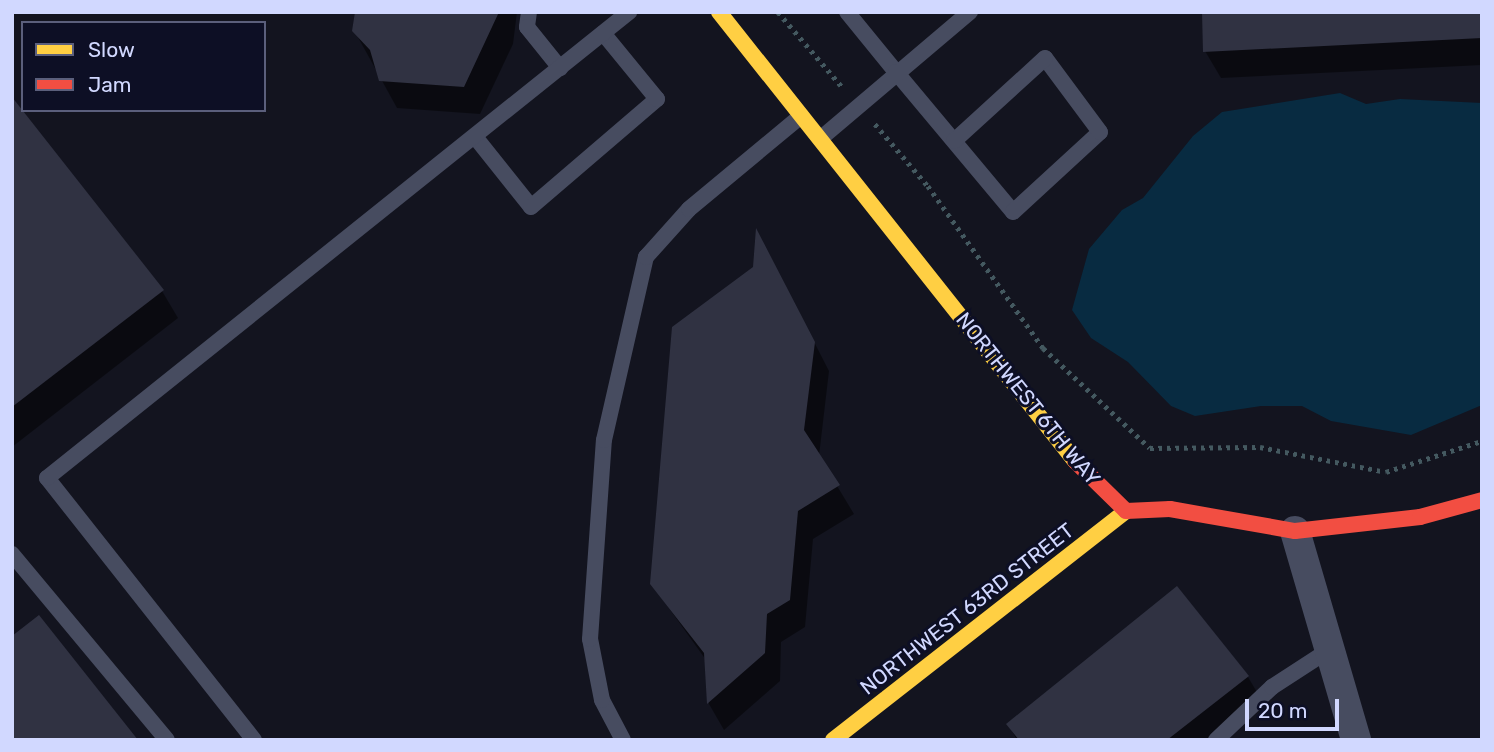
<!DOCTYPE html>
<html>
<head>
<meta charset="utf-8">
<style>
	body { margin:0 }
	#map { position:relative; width:1494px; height:752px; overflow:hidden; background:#13141f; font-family:Rubik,sans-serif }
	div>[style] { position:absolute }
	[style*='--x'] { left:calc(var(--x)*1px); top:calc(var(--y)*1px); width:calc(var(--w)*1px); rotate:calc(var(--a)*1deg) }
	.water>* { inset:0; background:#082b41 }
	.shadow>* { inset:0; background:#0007 }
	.building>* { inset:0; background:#303242 }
	.path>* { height:4.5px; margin-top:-2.25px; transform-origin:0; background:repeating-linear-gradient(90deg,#445960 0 3.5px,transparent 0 8.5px) }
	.lane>* { height:16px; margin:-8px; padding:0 8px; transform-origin:8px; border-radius:8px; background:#474c60 }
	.street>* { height:30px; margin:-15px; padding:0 15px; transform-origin:15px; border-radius:15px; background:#474c60 }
	.slow>* { height:16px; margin:-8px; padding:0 8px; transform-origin:8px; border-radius:8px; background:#ffcf43 }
	.jam>* { height:16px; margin:-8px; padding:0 8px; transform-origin:8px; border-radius:8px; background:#f24e42 }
	span { translate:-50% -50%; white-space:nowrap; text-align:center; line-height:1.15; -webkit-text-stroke:6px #0d0f25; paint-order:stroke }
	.street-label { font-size:21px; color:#d1d8ff }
	.frame { position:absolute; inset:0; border:14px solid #d1d8ff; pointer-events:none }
	.legend { position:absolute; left:21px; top:21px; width:245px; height:91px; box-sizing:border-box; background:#0d0f25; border:2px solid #5b5f7c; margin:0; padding:9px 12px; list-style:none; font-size:21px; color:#d1d8ff }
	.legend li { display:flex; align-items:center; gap:14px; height:35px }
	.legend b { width:35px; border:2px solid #5b5f7c }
	.scale { position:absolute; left:1245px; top:699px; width:94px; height:32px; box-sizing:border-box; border:4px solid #d1d8ff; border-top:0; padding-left:9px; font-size:21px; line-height:24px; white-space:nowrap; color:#d1d8ff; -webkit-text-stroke:5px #0d0f25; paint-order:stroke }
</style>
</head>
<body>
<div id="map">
	<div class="water">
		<div style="clip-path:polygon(1340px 93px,1366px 104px,1400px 99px,1482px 103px,1482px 405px,1411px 435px,1331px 421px,1302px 406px,1261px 406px,1195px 416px,1171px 406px,1128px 362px,1091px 338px,1072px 310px,1089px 249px,1122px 210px,1143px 198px,1193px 136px,1222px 112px)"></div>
	</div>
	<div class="shadow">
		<div style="clip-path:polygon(357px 12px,517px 12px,513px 44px,480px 114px,397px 108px,354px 30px)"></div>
		<div style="clip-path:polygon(1482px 12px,1482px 65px,1221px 78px,1205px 51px)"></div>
		<div style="clip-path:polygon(12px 100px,162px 291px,178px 318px,12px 447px)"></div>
		<div style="clip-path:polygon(771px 258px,829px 371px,819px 456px,854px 514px,813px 539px,805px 627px,781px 642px,780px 681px,724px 730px,709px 704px,706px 660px,651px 583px)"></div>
		<div style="clip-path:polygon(1248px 677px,1264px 704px,1218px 740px,1017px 740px,1008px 724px)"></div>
	</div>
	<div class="building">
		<div style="clip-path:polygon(355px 12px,499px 12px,464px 87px,379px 81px,370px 50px,352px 31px)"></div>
		<div style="clip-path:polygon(1202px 12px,1482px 12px,1482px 38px,1203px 52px)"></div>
		<div style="clip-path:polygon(12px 97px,164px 290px,12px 407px)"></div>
		<div style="clip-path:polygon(756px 228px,815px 342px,804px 430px,840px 485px,798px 511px,790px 600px,767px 614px,765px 653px,707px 704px,704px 653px,650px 584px,672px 327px,753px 267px)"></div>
		<div style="clip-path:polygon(1177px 586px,1249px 676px,1167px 740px,1019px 740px,1006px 724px)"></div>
		<div style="clip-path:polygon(39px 615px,138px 740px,12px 740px,12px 636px)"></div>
	</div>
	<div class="path">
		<div style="--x:778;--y:12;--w:101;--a:49.4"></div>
		<div style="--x:875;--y:124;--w:82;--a:49.5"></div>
		<div style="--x:928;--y:186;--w:199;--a:54.6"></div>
		<div style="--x:1043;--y:348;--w:146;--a:43.1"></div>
		<div style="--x:1150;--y:448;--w:110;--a:-0.5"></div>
		<div style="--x:1260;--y:447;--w:128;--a:11.2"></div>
		<div style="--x:1386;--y:472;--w:101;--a:-17.9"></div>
	</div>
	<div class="lane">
		<div style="--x:529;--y:12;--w:15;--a:98"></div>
		<div style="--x:527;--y:27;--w:53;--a:51.2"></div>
		<div style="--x:847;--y:12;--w:77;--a:50.8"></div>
		<div style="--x:896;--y:72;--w:182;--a:50.1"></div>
		<div style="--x:1013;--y:212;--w:118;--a:-42.6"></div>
		<div style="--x:1100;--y:132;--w:92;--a:-126.6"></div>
		<div style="--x:1045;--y:58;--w:123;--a:137.6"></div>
		<div style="--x:476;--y:138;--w:88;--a:51.4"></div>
		<div style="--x:531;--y:207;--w:166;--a:-40.6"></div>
		<div style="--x:657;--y:99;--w:85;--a:-129.3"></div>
		<div style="--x:820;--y:139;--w:197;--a:-40.3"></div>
		<div style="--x:12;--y:554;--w:242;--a:50.2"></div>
		<div style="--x:254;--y:740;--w:334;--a:-128.3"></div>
		<div style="--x:47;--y:478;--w:746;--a:-38.68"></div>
		<div style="--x:623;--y:740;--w:45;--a:-117.7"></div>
		<div style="--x:602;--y:700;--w:62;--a:-101.1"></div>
		<div style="--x:590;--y:639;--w:199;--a:-86"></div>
		<div style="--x:604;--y:440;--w:188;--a:-77.1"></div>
		<div style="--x:646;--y:257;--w:64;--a:-48.1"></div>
		<div style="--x:689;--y:209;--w:146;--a:-39.7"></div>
		<div style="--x:1216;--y:740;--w:77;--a:-43.4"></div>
		<div style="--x:1272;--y:687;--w:68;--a:-33"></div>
	</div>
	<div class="street">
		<div style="--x:1295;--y:531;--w:218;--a:73.7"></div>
	</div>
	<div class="slow">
		<div style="--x:719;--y:12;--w:573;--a:51.59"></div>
		<div style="--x:833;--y:740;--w:372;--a:-38"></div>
	</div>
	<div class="jam">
		<div style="--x:1075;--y:461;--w:71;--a:44.4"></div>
		<div style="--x:1126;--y:511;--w:44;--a:-2.6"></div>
		<div style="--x:1170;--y:509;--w:127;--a:10"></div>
		<div style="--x:1295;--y:531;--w:126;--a:-6.4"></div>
		<div style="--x:1420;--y:517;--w:64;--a:-15.3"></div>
	</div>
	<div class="street-label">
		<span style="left:1028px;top:399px;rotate:51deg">NORTHWEST 6TH WAY</span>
		<span style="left:967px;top:609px;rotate:-38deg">NORTHWEST 63RD STREET</span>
	</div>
	<div class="frame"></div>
	<ul class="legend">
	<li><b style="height:9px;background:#ffcf43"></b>Slow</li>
	<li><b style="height:9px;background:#f24e42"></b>Jam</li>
	</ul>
	<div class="scale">20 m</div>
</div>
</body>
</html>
